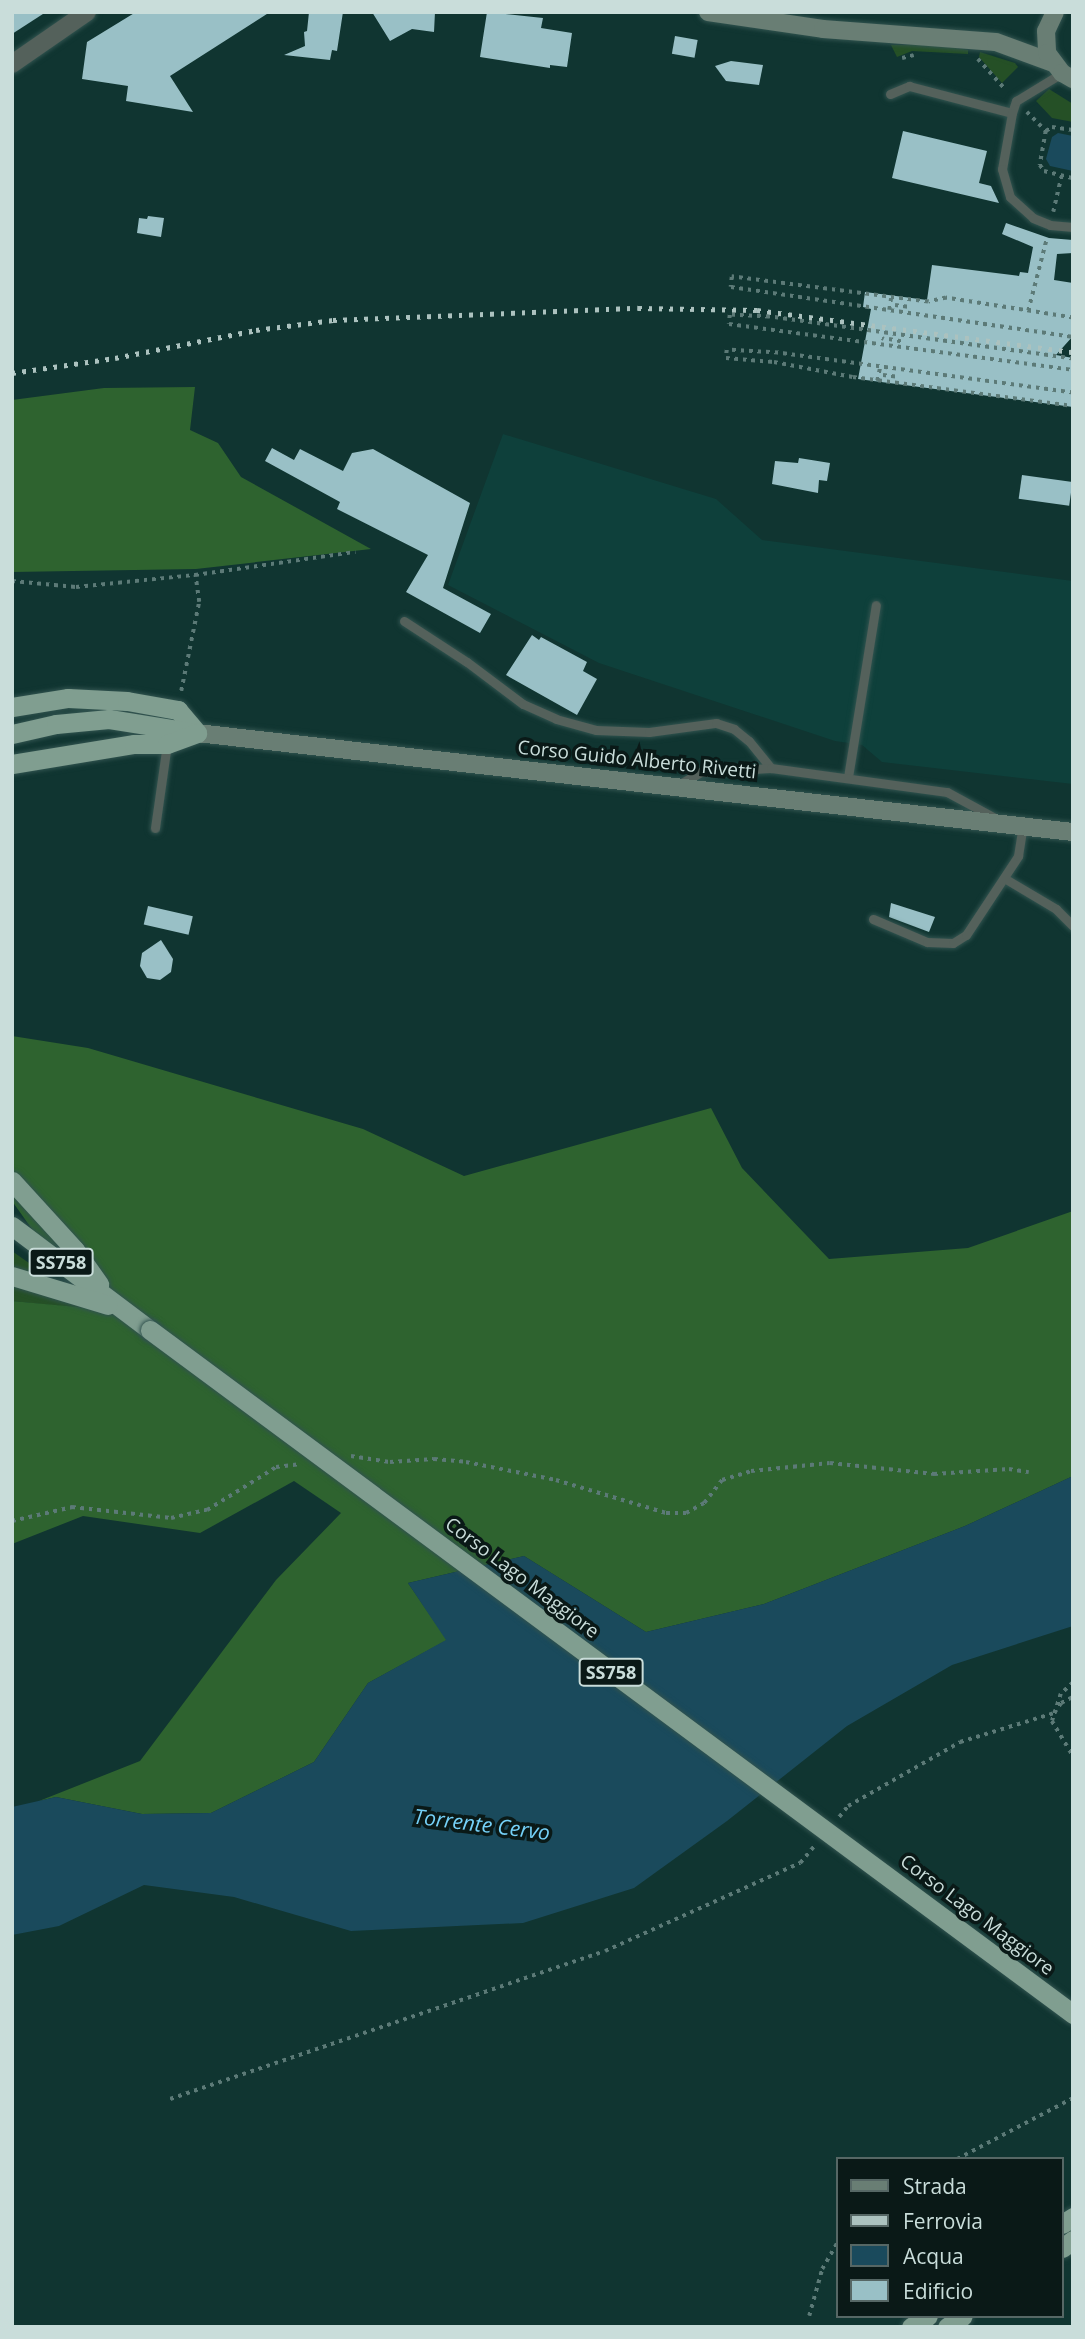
<!DOCTYPE html>
<html>
<head>
<meta charset="utf-8">
<style>
	body { margin:0 }
	#map { position:relative; width:1085px; height:2339px; overflow:hidden; background:#103531; font-family:"Open Sans",sans-serif }
	div>[style] { position:absolute }
	[style*='--x'] { left:calc(var(--x)*1px); top:calc(var(--y)*1px); width:calc(var(--w)*1px); rotate:calc(var(--a)*1deg) }
	.built>* { inset:0; background:#0e403b }
	.green>* { inset:0; background:#255026 }
	.forest>* { inset:0; background:#2e632f }
	.water>* { inset:0; background:#1a4a5c }
	.building>* { inset:0; background:#99c0c6; transform-origin:0 0 }
	.path>* { height:3.5px; margin-top:-1.75px; transform-origin:0; background:repeating-linear-gradient(90deg,#5c7a77 0 3.5px,transparent 0 8.5px) }
	.roads { filter:drop-shadow(0 0 2px #31534f) drop-shadow(0 0 2px #31534f) }
	.service>* { height:9px; margin:-4.5px; padding:0 4.5px; transform-origin:4.5px; border-radius:4.5px; background:#54615b }
	.tertiary>* { height:18px; margin:-9px; padding:0 9px; transform-origin:9px; border-radius:9px; background:#54615b }
	.secondary>* { height:18px; margin:-9px; padding:0 9px; transform-origin:9px; border-radius:9px; background:#697e74 }
	.trunk>* { height:19px; margin:-9.5px; padding:0 9.5px; transform-origin:9.5px; border-radius:9.5px; background:#809e90 }
	.rail>* { height:5px; margin-top:-2.5px; transform-origin:0; background:repeating-linear-gradient(90deg,#acc2bf 0 3.5px,transparent 0 10.5px) }
	.bridges { filter:drop-shadow(0 0 2px #31534f) drop-shadow(0 0 2px #31534f) }
	.trunk-bridge>* { height:19px; margin:-9.5px; padding:0 9.5px; transform-origin:9.5px; border-radius:9.5px; background:#809e90 }
	span { translate:-50% -50%; white-space:nowrap; text-align:center; line-height:1.15; -webkit-text-stroke:7px #0a1917; paint-order:stroke }
	.shield-label span { padding:2px 5px; background:#0a1917; border:2px solid; border-radius:5px; -webkit-text-stroke-width:0 }
	.shield-label { font-size:18px; color:#c9ddda; font-weight:700 }
	.street-label { font-size:19px; color:#c9ddda }
	.water-label { font-size:21px; color:#75d1f8; font-style:italic }
	.frame { position:absolute; inset:0; border:14px solid #c9ddda; pointer-events:none }
	.legend { position:absolute; left:836px; top:2157px; width:228px; height:161px; box-sizing:border-box; background:#0a1917; border:2px solid #566765; margin:0; padding:9px 12px; list-style:none; font-size:21px; color:#c9ddda }
	.legend li { display:flex; align-items:center; gap:14px; height:35px }
	.legend b { width:35px; border:2px solid #566765 }
</style>
</head>
<body>
<div id="map">
	<div class="built">
		<div style="clip-path:polygon(503px 434px,716px 499px,762px 540px,1073px 581px,1073px 784px,882px 762px,862px 745px,835px 741px,599px 663px,448px 585px)"></div>
	</div>
	<div class="green">
		<div style="clip-path:polygon(891px 45px,938px 45px,968px 50px,968px 54px,912px 51px,897px 57px)"></div>
		<div style="clip-path:polygon(980px 52px,1015px 63px,1018px 67px,1002px 83px,979px 57px)"></div>
		<div style="clip-path:polygon(1049px 89px,1073px 104px,1073px 122px,1052px 118px,1036px 101px)"></div>
		<div style="clip-path:polygon(12px 1251px,36px 1268px,89px 1309px,12px 1301px)"></div>
	</div>
	<div class="forest">
		<div style="clip-path:polygon(195px 387px,190px 430px,218px 443px,241px 477px,371px 549px,196px 569px,12px 572px,12px 400px,104px 388px)"></div>
		<div style="clip-path:polygon(12px 1036px,88px 1048px,363px 1129px,464px 1176px,711px 1108px,742px 1168px,829px 1259px,968px 1248px,1073px 1211px,1073px 1476px,965px 1526px,764px 1604px,646px 1632px,524px 1556px,408px 1583px,447px 1640px,368px 1683px,314px 1762px,211px 1813px,142px 1814px,56px 1797px,39px 1801px,140px 1761px,276px 1580px,341px 1513px,294px 1481px,200px 1533px,83px 1516px,12px 1544px,12px 1301px,88px 1308px,12px 1201px)"></div>
	</div>
	<div class="water">
		<div style="clip-path:polygon(1058px 133px,1073px 136px,1073px 171px,1050px 166px,1046px 159px,1052px 137px)"></div>
		<div style="clip-path:polygon(1073px 1476px,1073px 1626px,952px 1665px,847px 1726px,727px 1821px,634px 1888px,523px 1923px,351px 1931px,234px 1897px,144px 1885px,59px 1926px,12px 1935px,12px 1807px,56px 1797px,142px 1814px,211px 1813px,314px 1762px,368px 1683px,446px 1640px,408px 1583px,524px 1556px,646px 1632px,764px 1604px,965px 1526px)"></div>
	</div>
	<div class="building">
		<div style="clip-path:polygon(12px 12px,46px 12px,12px 34px)"></div>
		<div style="clip-path:polygon(136px 12px,270px 12px,170px 76px,193px 112px,126px 101px,128px 86px,82px 79px,87px 42px)"></div>
		<div style="clip-path:polygon(309px 12px,343px 12px,337px 51px,332px 50px,330px 60px,284px 55px,305px 46px,304px 32px,307px 31px)"></div>
		<div style="clip-path:polygon(372px 12px,435px 12px,434px 32px,412px 29px,390px 41px)"></div>
		<div style="clip-path:polygon(487px 12px,543px 18px,541px 28px,572px 33px,567px 67px,550px 65px,550px 68px,480px 57px)"></div>
		<div style="left:675px;top:36px;width:23px;height:18px;rotate:10deg"></div>
		<div style="clip-path:polygon(731px 61px,763px 65px,759px 85px,726px 81px,715px 66px)"></div>
		<div style="clip-path:polygon(903px 131px,987px 151px,979px 183px,991px 186px,999px 203px,892px 178px)"></div>
		<div style="clip-path:polygon(148px 216px,164px 218px,161px 237px,137px 233px,139px 218px,147px 219px)"></div>
		<div style="clip-path:polygon(1006px 223px,1049px 238px,1073px 240px,1073px 253px,1057px 254px,1054px 280px,1073px 283px,1073px 336px,1056px 355px,1073px 358px,1073px 407px,858px 379px,871px 309px,863px 307px,865px 292px,927px 300px,932px 265px,1019px 276px,1020px 272px,1028px 273px,1033px 247px,1002px 234px)"></div>
		<div style="clip-path:polygon(272px 448px,294px 460px,300px 449px,343px 471px,352px 453px,373px 449px,470px 503px,443px 588px,491px 614px,480px 633px,406px 592px,428px 555px,337px 509px,340px 502px,265px 461px)"></div>
		<div style="clip-path:polygon(799px 458px,830px 463px,827px 481px,819px 480px,818px 493px,772px 484px,775px 461px,798px 463px)"></div>
		<div style="left:1022px;top:475px;width:51px;height:24px;rotate:8deg"></div>
		<div style="clip-path:polygon(532px 635px,539px 640px,541px 637px,587px 662px,583px 671px,597px 679px,577px 715px,506px 675px)"></div>
		<div style="clip-path:polygon(891px 903px,935px 917px,929px 932px,889px 917px)"></div>
		<div style="left:148px;top:906px;width:46px;height:19px;rotate:13deg"></div>
		<div style="clip-path:polygon(161px 940px,173px 959px,171px 972px,160px 980px,147px 978px,140px 966px,142px 953px)"></div>
	</div>
	<div class="path">
		<div style="--x:902;--y:58;--w:12;--a:-14"></div>
		<div style="--x:978;--y:59;--w:40;--a:48"></div>
		<div style="--x:1027;--y:112;--w:27;--a:45"></div>
		<div style="--x:1046;--y:131;--w:35;--a:100"></div>
		<div style="--x:1040;--y:165;--w:7;--a:56"></div>
		<div style="--x:1044;--y:171;--w:30;--a:14"></div>
		<div style="--x:1046;--y:131;--w:7;--a:-34"></div>
		<div style="--x:1052;--y:127;--w:21;--a:8"></div>
		<div style="--x:1053;--y:212;--w:36;--a:-77"></div>
		<div style="--x:895;--y:305;--w:15;--a:8"></div>
		<div style="--x:889;--y:310;--w:13;--a:-81"></div>
		<div style="--x:1028;--y:311;--w:76;--a:-75.6"></div>
		<div style="--x:1073;--y:318;--w:129;--a:-171.1"></div>
		<div style="--x:946;--y:298;--w:18;--a:167"></div>
		<div style="--x:928;--y:302;--w:198;--a:-172.7"></div>
		<div style="--x:732;--y:277;--w:10;--a:96"></div>
		<div style="--x:731;--y:287;--w:346;--a:8.3"></div>
		<div style="--x:882;--y:338;--w:2;--a:27"></div>
		<div style="--x:889;--y:339;--w:16;--a:11"></div>
		<div style="--x:1073;--y:359;--w:307;--a:-172.1"></div>
		<div style="--x:769;--y:317;--w:39;--a:-177"></div>
		<div style="--x:730;--y:315;--w:9;--a:96"></div>
		<div style="--x:729;--y:324;--w:347;--a:7.6"></div>
		<div style="--x:883;--y:375;--w:17;--a:7"></div>
		<div style="--x:877;--y:381;--w:14;--a:-78"></div>
		<div style="--x:1073;--y:393;--w:298;--a:-172.3"></div>
		<div style="--x:778;--y:353;--w:51;--a:-176.6"></div>
		<div style="--x:727;--y:350;--w:8;--a:97"></div>
		<div style="--x:726;--y:358;--w:48;--a:4.8"></div>
		<div style="--x:774;--y:362;--w:80;--a:10.8"></div>
		<div style="--x:853;--y:377;--w:222;--a:7.5"></div>
		<div style="--x:12;--y:581;--w:64;--a:5.4"></div>
		<div style="--x:76;--y:587;--w:120;--a:-5.8"></div>
		<div style="--x:195;--y:575;--w:162;--a:-8.2"></div>
		<div style="--x:181;--y:691;--w:91;--a:-78.6"></div>
		<div style="--x:199;--y:602;--w:27;--a:-98"></div>
		<div style="--x:351;--y:1456;--w:39;--a:9"></div>
		<div style="--x:390;--y:1462;--w:44;--a:-3.9"></div>
		<div style="--x:434;--y:1459;--w:32;--a:5"></div>
		<div style="--x:466;--y:1462;--w:92;--a:11.3"></div>
		<div style="--x:556;--y:1480;--w:115;--a:16.7"></div>
		<div style="--x:666;--y:1513;--w:20;--a:0"></div>
		<div style="--x:686;--y:1513;--w:21;--a:-29"></div>
		<div style="--x:704;--y:1503;--w:29;--a:-52"></div>
		<div style="--x:722;--y:1480;--w:30;--a:-17"></div>
		<div style="--x:751;--y:1471;--w:79;--a:-5.8"></div>
		<div style="--x:830;--y:1463;--w:105;--a:6"></div>
		<div style="--x:934;--y:1474;--w:75;--a:-3.8"></div>
		<div style="--x:1009;--y:1469;--w:20;--a:9"></div>
		<div style="--x:12;--y:1521;--w:62;--a:-13.1"></div>
		<div style="--x:72;--y:1507;--w:100;--a:6.3"></div>
		<div style="--x:171;--y:1518;--w:37;--a:-13"></div>
		<div style="--x:207;--y:1510;--w:81;--a:-31.9"></div>
		<div style="--x:276;--y:1467;--w:23;--a:-7"></div>
		<div style="--x:1073;--y:1683;--w:16;--a:137"></div>
		<div style="--x:1061;--y:1694;--w:28;--a:108"></div>
		<div style="--x:1052;--y:1721;--w:41;--a:59"></div>
		<div style="--x:839;--y:1817;--w:14;--a:-51"></div>
		<div style="--x:848;--y:1806;--w:129;--a:-29.7"></div>
		<div style="--x:960;--y:1742;--w:98;--a:-17.1"></div>
		<div style="--x:1054;--y:1713;--w:12;--a:-55"></div>
		<div style="--x:1061;--y:1703;--w:13;--a:-27"></div>
		<div style="--x:170;--y:2099;--w:459;--a:-18.8"></div>
		<div style="--x:605;--y:1951;--w:214;--a:-24.3"></div>
		<div style="--x:800;--y:1863;--w:25;--a:-50"></div>
		<div style="--x:957;--y:2159;--w:131;--a:-27.7"></div>
		<div style="--x:809;--y:2316;--w:49;--a:-74.5"></div>
		<div style="--x:822;--y:2269;--w:32;--a:-60"></div>
	</div>
	<div class="roads">
		<div class="service">
			<div style="--x:890;--y:94;--w:21;--a:-23"></div>
			<div style="--x:909;--y:86;--w:106;--a:14.7"></div>
			<div style="--x:1012;--y:113;--w:13;--a:-72"></div>
			<div style="--x:1016;--y:101;--w:54;--a:-31.3"></div>
			<div style="--x:1012;--y:113;--w:57;--a:100.1"></div>
			<div style="--x:1002;--y:169;--w:29;--a:74"></div>
			<div style="--x:1010;--y:197;--w:31;--a:42"></div>
			<div style="--x:1033;--y:218;--w:18;--a:22"></div>
			<div style="--x:1050;--y:225;--w:23;--a:5"></div>
			<div style="--x:404;--y:621;--w:75;--a:33.1"></div>
			<div style="--x:467;--y:662;--w:70;--a:36.9"></div>
			<div style="--x:523;--y:704;--w:36;--a:24"></div>
			<div style="--x:556;--y:719;--w:41;--a:15.4"></div>
			<div style="--x:596;--y:730;--w:53;--a:2.2"></div>
			<div style="--x:649;--y:732;--w:68;--a:-7.7"></div>
			<div style="--x:716;--y:723;--w:19;--a:18"></div>
			<div style="--x:734;--y:729;--w:19;--a:39"></div>
			<div style="--x:749;--y:741;--w:35;--a:51"></div>
			<div style="--x:848;--y:777;--w:174;--a:-80.8"></div>
			<div style="--x:680;--y:784;--w:24;--a:-30"></div>
			<div style="--x:701;--y:772;--w:70;--a:-3.3"></div>
			<div style="--x:771;--y:768;--w:178;--a:7.8"></div>
			<div style="--x:947;--y:792;--w:57;--a:28.4"></div>
			<div style="--x:155;--y:828;--w:85;--a:-81.9"></div>
			<div style="--x:1004;--y:878;--w:61;--a:30.8"></div>
			<div style="--x:1056;--y:909;--w:24;--a:45"></div>
			<div style="--x:873;--y:919;--w:59;--a:23.1"></div>
			<div style="--x:927;--y:942;--w:26;--a:2"></div>
			<div style="--x:953;--y:943;--w:15;--a:-32"></div>
			<div style="--x:966;--y:935;--w:95;--a:-56.6"></div>
			<div style="--x:1018;--y:856;--w:30;--a:-81"></div>
		</div>
		<div class="tertiary">
			<div style="--x:12;--y:64;--w:91;--a:-34.7"></div>
		</div>
		<div class="secondary">
			<div style="--x:708;--y:12;--w:116;--a:8.4"></div>
			<div style="--x:823;--y:29;--w:173;--a:4.3"></div>
			<div style="--x:996;--y:42;--w:61;--a:20.2"></div>
			<div style="--x:1055;--y:12;--w:21;--a:115"></div>
			<div style="--x:1046;--y:31;--w:22;--a:87"></div>
			<div style="--x:1047;--y:53;--w:25;--a:53"></div>
			<div style="--x:1062;--y:73;--w:13;--a:29"></div>
			<div style="--x:197;--y:733;--w:882;--a:6.45"></div>
		</div>
		<div class="trunk">
			<div style="--x:12;--y:707;--w:57;--a:-9.1"></div>
			<div style="--x:68;--y:698;--w:59;--a:2.9"></div>
			<div style="--x:127;--y:701;--w:52;--a:10"></div>
			<div style="--x:178;--y:710;--w:30;--a:50"></div>
			<div style="--x:12;--y:734;--w:45;--a:-12.8"></div>
			<div style="--x:56;--y:724;--w:53;--a:-5.4"></div>
			<div style="--x:109;--y:719;--w:88;--a:9.1"></div>
			<div style="--x:12;--y:764;--w:124;--a:-9.3"></div>
			<div style="--x:134;--y:744;--w:33;--a:0"></div>
			<div style="--x:167;--y:744;--w:32;--a:-20"></div>
			<div style="--x:12;--y:1181;--w:93;--a:47.6"></div>
			<div style="--x:75;--y:1250;--w:42;--a:54.8"></div>
			<div style="--x:12;--y:1226;--w:173;--a:37"></div>
			<div style="--x:12;--y:1276;--w:100;--a:16.8"></div>
			<div style="--x:1062;--y:2224;--w:13;--a:-32"></div>
			<div style="--x:1062;--y:2248;--w:14;--a:-36"></div>
			<div style="--x:911;--y:2327;--w:20;--a:-33"></div>
			<div style="--x:947;--y:2327;--w:19;--a:-35"></div>
		</div>
	</div>
	<div class="rail">
		<div style="--x:12;--y:373;--w:104;--a:-8.3"></div>
		<div style="--x:115;--y:358;--w:144;--a:-11.2"></div>
		<div style="--x:256;--y:330;--w:78;--a:-7.4"></div>
		<div style="--x:333;--y:320;--w:305;--a:-2.3"></div>
		<div style="--x:638;--y:308;--w:119;--a:1"></div>
		<div style="--x:757;--y:310;--w:319;--a:7.6"></div>
	</div>
	<div class="bridges">
		<div class="trunk-bridge">
			<div style="--x:150;--y:1330;--w:1149;--a:36.54"></div>
		</div>
	</div>
	<div class="shield-label">
		<span style="left:61px;top:1262px">SS758</span>
		<span style="left:611px;top:1672px">SS758</span>
	</div>
	<div class="street-label">
		<span style="left:637px;top:760px;rotate:6deg">Corso Guido Alberto Rivetti</span>
		<span style="left:522px;top:1578px;rotate:37deg">Corso Lago Maggiore</span>
		<span style="left:977px;top:1915px;rotate:37deg">Corso Lago Maggiore</span>
	</div>
	<div class="water-label">
		<span style="left:482px;top:1824px;rotate:7deg">Torrente Cervo</span>
	</div>
	<div class="frame"></div>
	<ul class="legend">
	<li><b style="height:9px;background:#697e74"></b>Strada</li>
	<li><b style="height:9px;background:#acc2bf"></b>Ferrovia</li>
	<li><b style="height:19px;background:#1a4a5c"></b>Acqua</li>
	<li><b style="height:19px;background:#99c0c6"></b>Edificio</li>
	</ul>
</div>
</body>
</html>
